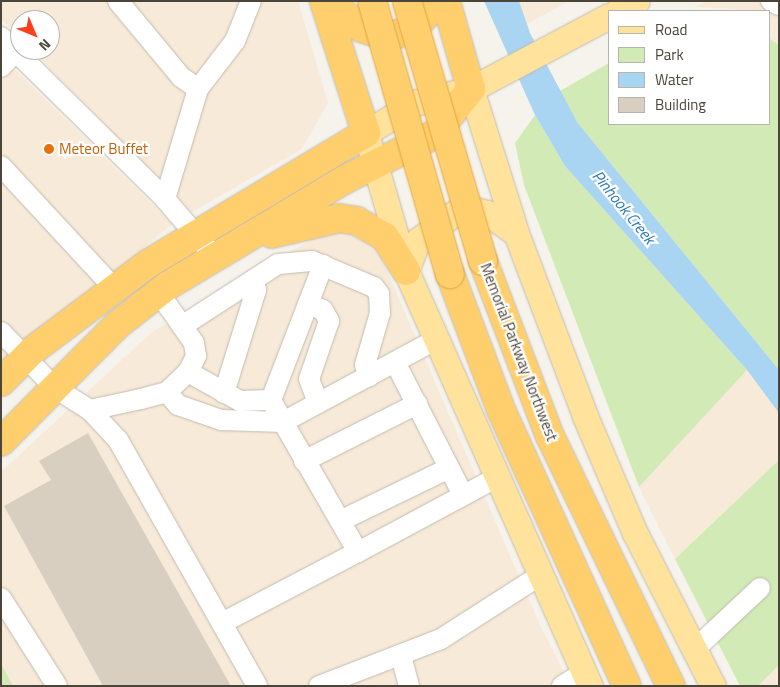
<!DOCTYPE html>
<html>
<head>
<meta charset="utf-8">
<style>
	body { margin:0 }
	#map { position:relative; width:780px; height:687px; overflow:hidden; background:#f6f3ec; font-family:"Titillium Web",sans-serif }
	div>[style] { position:absolute }
	[style*='--x'] { left:calc(var(--x)*1px); top:calc(var(--y)*1px); width:calc(var(--w)*1px); rotate:calc(var(--a)*1deg) }
	.commercial>* { inset:0; background:#f7ead8 }
	.green>* { inset:0; background:#d2eab5 }
	.water>* { inset:0; background:#a9d4f2 }
	.building>* { inset:0; background:#d8cfc1 }
	.roads { filter:drop-shadow(0 0 1px #c2bbae) drop-shadow(0 0 1px #c2bbae) }
	.minor>* { height:20px; margin:-10px; padding:0 10px; transform-origin:10px; border-radius:10px; background:#fff }
	.major>* { height:25px; margin:-12.5px; padding:0 12.5px; transform-origin:12.5px; border-radius:12.5px; background:#ffe39c }
	.highway>* { height:28px; margin:-14px; padding:0 14px; transform-origin:14px; border-radius:14px; background:#ffcf6e }
	.bridges { filter:drop-shadow(0 0 1px #e0a43c) drop-shadow(0 0 1px #e0a43c) }
	.highway-bridge>* { height:28px; margin:-14px; padding:0 14px; transform-origin:14px; border-radius:14px; background:#ffcf6e }
	.dots>* { width:14px; height:14px; translate:-50% -50%; box-sizing:border-box; border:2px solid #fff; border-radius:50% }
	span { translate:-50% -50%; white-space:nowrap; text-align:center; line-height:1.15; -webkit-text-stroke:4.5px #fff; paint-order:stroke }
	.food-label { font-size:15px; color:#c56008 }
	.left { translate:0 -50%; text-align:left }
	.street-label { font-size:15px; color:#4b4439 }
	.water-label { font-size:16px; color:#2e7ab2; font-style:italic }
	.frame { position:absolute; inset:0; border:2px solid #4b4439; pointer-events:none }
	.legend { position:absolute; left:608px; top:10px; width:162px; height:115px; box-sizing:border-box; background:#fff; border:1px solid #b7b4b0; margin:0; padding:6px 9px; list-style:none; font-size:15px; color:#4b4439 }
	.legend li { display:flex; align-items:center; gap:10px; height:25px }
	.legend b { width:25px; border:1px solid #b7b4b0 }
	.north { position:absolute; left:10px; top:10px; width:50px; height:50px; box-sizing:border-box; background:#fff; border:1px solid #b7b4b0; border-radius:50%; rotate:135deg; font-size:14px; font-weight:700; line-height:20px; text-align:center; color:#4b4439 }
	.north::after { content:''; display:block; margin:auto; width:18px; height:22px; background:#fc3f1d; clip-path:polygon(50% 0,100% 100%,50% 72%,0 100%) }
</style>
</head>
<body>
<div id="map">
	<div class="commercial">
		<div style="clip-path:polygon(1px 1px,298px 1px,328px 103px,302px 149px,192px 212px,32px 50px,50px 50px,50px 20px,20px 20px,20px 38px,1px 19px)"></div>
		<div style="clip-path:polygon(519px 1px,569px 1px,527px 24px)"></div>
		<div style="clip-path:polygon(707px 1px,779px 1px,779px 45px,769px 38px,769px 11px,695px 7px)"></div>
		<div style="clip-path:polygon(1px 56px,172px 224px,1px 367px)"></div>
		<div style="clip-path:polygon(335px 226px,378px 250px,540px 625px,571px 686px,13px 686px,1px 663px,1px 472px,152px 332px)"></div>
		<div style="clip-path:polygon(747px 370px,779px 413px,779px 460px,675px 559px,639px 487px)"></div>
		<div style="clip-path:polygon(779px 665px,779px 686px,758px 686px)"></div>
	</div>
	<div class="green">
		<div style="clip-path:polygon(769px 38px,779px 45px,779px 370px,577px 122px,560px 91px,609px 63px,609px 124px,769px 124px)"></div>
		<div style="clip-path:polygon(535px 115px,565px 166px,747px 370px,639px 487px,524px 185px,515px 143px)"></div>
		<div style="clip-path:polygon(779px 460px,779px 665px,758px 686px,740px 686px,675px 559px)"></div>
		<div style="clip-path:polygon(1px 663px,13px 686px,1px 686px)"></div>
	</div>
	<div class="water">
		<div style="clip-path:polygon(484px 1px,519px 1px,530px 33px,577px 122px,779px 370px,779px 413px,747px 370px,565px 166px,535px 115px)"></div>
	</div>
	<div class="building">
		<div style="clip-path:polygon(88px 433px,231px 686px,103px 686px,4px 506px,51px 480px,39px 461px)"></div>
	</div>
	<div class="roads">
		<div class="minor">
			<div style="--x:118;--y:1;--w:99;--a:50.3"></div>
			<div style="--x:181;--y:77;--w:21;--a:35"></div>
			<div style="--x:771;--y:1;--w:9;--a:27"></div>
			<div style="--x:1;--y:37;--w:231;--a:44.6"></div>
			<div style="--x:165;--y:199;--w:74;--a:49.4"></div>
			<div style="--x:1;--y:67;--w:22;--a:-47"></div>
			<div style="--x:1;--y:166;--w:168;--a:47.2"></div>
			<div style="--x:165;--y:199;--w:115;--a:-73.3"></div>
			<div style="--x:198;--y:89;--w:61;--a:-52.4"></div>
			<div style="--x:235;--y:41;--w:43;--a:-68.2"></div>
			<div style="--x:308;--y:304;--w:16;--a:22"></div>
			<div style="--x:323;--y:310;--w:13;--a:61"></div>
			<div style="--x:329;--y:321;--w:61;--a:109"></div>
			<div style="--x:309;--y:379;--w:26;--a:69"></div>
			<div style="--x:182;--y:326;--w:114;--a:-32.9"></div>
			<div style="--x:278;--y:264;--w:34;--a:-5"></div>
			<div style="--x:312;--y:261;--w:67;--a:22.8"></div>
			<div style="--x:374;--y:287;--w:9;--a:54"></div>
			<div style="--x:379;--y:294;--w:19;--a:87"></div>
			<div style="--x:380;--y:313;--w:54;--a:106.1"></div>
			<div style="--x:365;--y:365;--w:12;--a:70"></div>
			<div style="--x:1;--y:332;--w:78;--a:46"></div>
			<div style="--x:55;--y:388;--w:41;--a:32.2"></div>
			<div style="--x:90;--y:410;--w:52;--a:-12.2"></div>
			<div style="--x:141;--y:399;--w:27;--a:-15"></div>
			<div style="--x:167;--y:392;--w:29;--a:-44"></div>
			<div style="--x:188;--y:372;--w:18;--a:-63"></div>
			<div style="--x:196;--y:356;--w:13;--a:-99"></div>
			<div style="--x:194;--y:343;--w:61;--a:-125"></div>
			<div style="--x:395;--y:362;--w:149;--a:62.9"></div>
			<div style="--x:188;--y:372;--w:60;--a:29.1"></div>
			<div style="--x:240;--y:401;--w:31;--a:-2"></div>
			<div style="--x:271;--y:400;--w:25;--a:61"></div>
			<div style="--x:283;--y:422;--w:173;--a:-28.3"></div>
			<div style="--x:167;--y:392;--w:17;--a:50"></div>
			<div style="--x:178;--y:405;--w:46;--a:19.2"></div>
			<div style="--x:221;--y:420;--w:62;--a:1.8"></div>
			<div style="--x:283;--y:422;--w:150;--a:60"></div>
			<div style="--x:358;--y:552;--w:157;--a:-28.2"></div>
			<div style="--x:224;--y:393;--w:108;--a:-72.7"></div>
			<div style="--x:256;--y:290;--w:10;--a:-107"></div>
			<div style="--x:271;--y:400;--w:145;--a:-68.9"></div>
			<div style="--x:90;--y:410;--w:41;--a:47"></div>
			<div style="--x:118;--y:440;--w:283;--a:60.5"></div>
			<div style="--x:304;--y:461;--w:127;--a:-26.8"></div>
			<div style="--x:340;--y:521;--w:121;--a:-25.9"></div>
			<div style="--x:1;--y:598;--w:104;--a:57.5"></div>
			<div style="--x:222;--y:623;--w:153;--a:-27.6"></div>
			<div style="--x:695;--y:649;--w:89;--a:-43.2"></div>
			<div style="--x:401;--y:656;--w:31;--a:75"></div>
			<div style="--x:319;--y:686;--w:131;--a:-21.1"></div>
			<div style="--x:441;--y:639;--w:117;--a:-32.7"></div>
			<div style="--x:562;--y:686;--w:26;--a:-32"></div>
		</div>
		<div class="major">
			<div style="--x:618;--y:11;--w:21;--a:-28"></div>
			<div style="--x:471;--y:89;--w:151;--a:72.6"></div>
			<div style="--x:516;--y:233;--w:196;--a:69.3"></div>
			<div style="--x:585;--y:416;--w:127;--a:66.9"></div>
			<div style="--x:635;--y:533;--w:172;--a:63"></div>
			<div style="--x:406;--y:271;--w:33;--a:-69"></div>
			<div style="--x:418;--y:240;--w:56;--a:-36.3"></div>
			<div style="--x:463;--y:207;--w:25;--a:14"></div>
			<div style="--x:487;--y:213;--w:35;--a:35"></div>
			<div style="--x:590;--y:686;--w:454;--a:-113.9"></div>
			<div style="--x:406;--y:271;--w:144;--a:-106.2"></div>
			<div style="--x:366;--y:133;--w:57;--a:-32"></div>
			<div style="--x:414;--y:103;--w:59;--a:-13.8"></div>
			<div style="--x:471;--y:89;--w:156;--a:-27.9"></div>
		</div>
		<div class="highway">
			<div style="--x:329;--y:1;--w:42;--a:40.2"></div>
			<div style="--x:361;--y:28;--w:28;--a:18"></div>
			<div style="--x:388;--y:37;--w:26;--a:-18"></div>
			<div style="--x:413;--y:29;--w:26;--a:-47"></div>
			<div style="--x:431;--y:10;--w:9;--a:-77"></div>
			<div style="--x:272;--y:234;--w:69;--a:-13.4"></div>
			<div style="--x:339;--y:218;--w:18;--a:9"></div>
			<div style="--x:357;--y:221;--w:32;--a:30"></div>
			<div style="--x:385;--y:237;--w:40;--a:58"></div>
			<div style="--x:483;--y:261;--w:187;--a:69.1"></div>
			<div style="--x:550;--y:436;--w:278;--a:64.2"></div>
			<div style="--x:450;--y:274;--w:147;--a:69.4"></div>
			<div style="--x:502;--y:412;--w:301;--a:65.5"></div>
			<div style="--x:1;--y:382;--w:45;--a:-45"></div>
			<div style="--x:33;--y:350;--w:145;--a:-36.9"></div>
			<div style="--x:149;--y:263;--w:253;--a:-30.9"></div>
			<div style="--x:366;--y:133;--w:139;--a:-107.7"></div>
			<div style="--x:1;--y:442;--w:163;--a:-45.2"></div>
			<div style="--x:116;--y:326;--w:65;--a:-38.1"></div>
			<div style="--x:167;--y:286;--w:209;--a:-30.9"></div>
			<div style="--x:346;--y:179;--w:100;--a:-26.8"></div>
			<div style="--x:435;--y:134;--w:58;--a:-51.3"></div>
			<div style="--x:471;--y:89;--w:91;--a:-105.9"></div>
		</div>
	</div>
	<div class="bridges">
		<div class="highway-bridge">
			<div style="--x:372;--y:1;--w:284;--a:74.1"></div>
			<div style="--x:407;--y:1;--w:271;--a:73.7"></div>
		</div>
	</div>
	<div class="dots">
		<div style="left:49px;top:149px;background:#e8710a"></div>
	</div>
	<div class="food-label">
		<span class="left" style="left:59px;top:149px">Meteor Buffet</span>
	</div>
	<div class="street-label">
		<span style="left:519px;top:352px;rotate:69deg">Memorial Parkway Northwest</span>
	</div>
	<div class="water-label">
		<span style="left:624px;top:207px;rotate:51deg">Pinhook Creek</span>
	</div>
	<div class="frame"></div>
	<ul class="legend">
	<li><b style="height:6px;background:#ffe39c"></b>Road</li>
	<li><b style="height:14px;background:#d2eab5"></b>Park</li>
	<li><b style="height:14px;background:#a9d4f2"></b>Water</li>
	<li><b style="height:14px;background:#d8cfc1"></b>Building</li>
	</ul>
	<div class="north">N</div>
</div>
</body>
</html>
